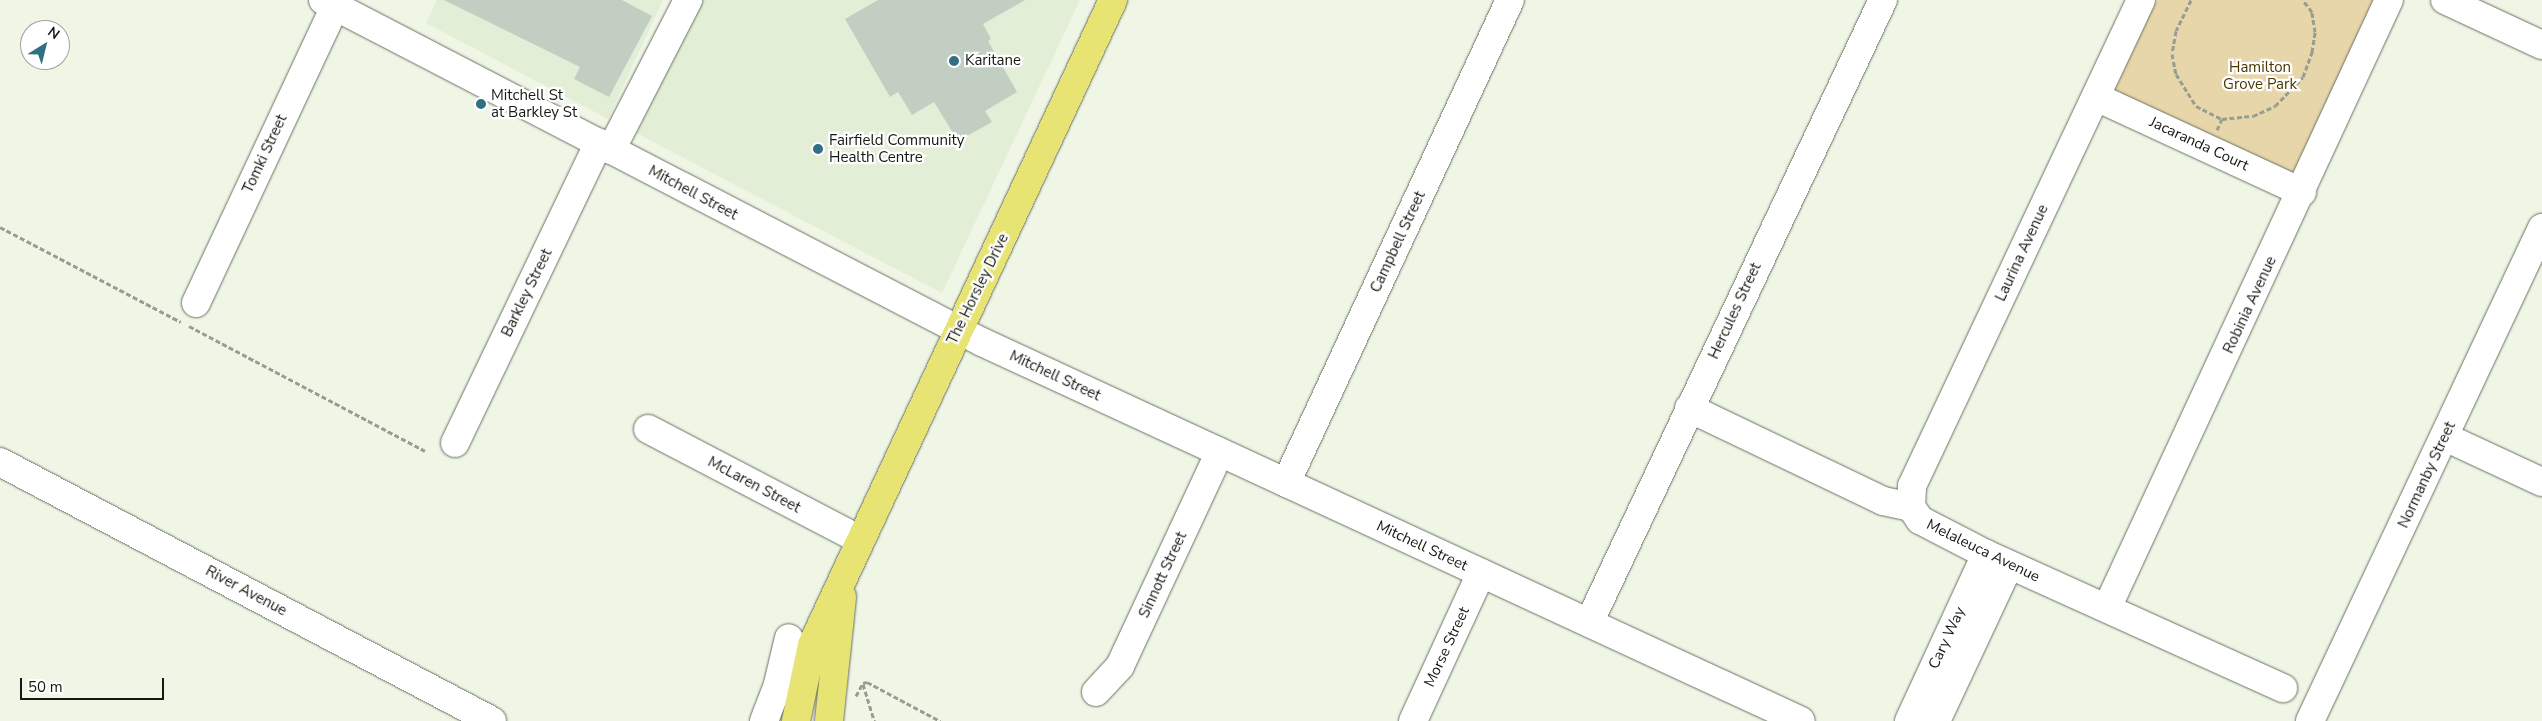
<!DOCTYPE html>
<html>
<head>
<meta charset="utf-8">
<style>
	body { margin:0 }
	#map { position:relative; width:2542px; height:721px; overflow:hidden; background:#eff6e6; font-family:"Nunito Sans",sans-serif }
	div>[style] { position:absolute }
	[style*='--x'] { left:calc(var(--x)*1px); top:calc(var(--y)*1px); width:calc(var(--w)*1px); rotate:calc(var(--a)*1deg) }
	.built>* { inset:0; background:#e3eed7 }
	.green>* { inset:0; background:#e8d6ab }
	.building>* { inset:0; background:#c1cec1 }
	.path>* { height:3px; margin-top:-1.5px; transform-origin:0; background:repeating-linear-gradient(90deg,#979d91 0 5px,transparent 0 7.5px) }
	.roads { filter:drop-shadow(0 0 1px #6a7163) drop-shadow(0 0 1px #6a7163) }
	.minor>* { height:28px; margin:-14px; padding:0 14px; transform-origin:14px; border-radius:14px; background:#fff }
	.major>* { height:28px; margin:-14px; padding:0 14px; transform-origin:14px; border-radius:14px; background:#e8e473 }
	.dots>* { width:14px; height:14px; translate:-50% -50%; box-sizing:border-box; border:2px solid #fff; border-radius:50% }
	span { translate:-50% -50%; white-space:nowrap; text-align:center; line-height:1.15; -webkit-text-stroke:4.5px #fff; paint-order:stroke }
	.poi-label { font-size:15px; color:#161913 }
	.left { translate:0 -50%; text-align:left }
	.park-label { font-size:15px; color:#4a3800 }
	.street-label { font-size:15px; color:#161913 }
	.north { position:absolute; left:20px; top:20px; width:50px; height:50px; box-sizing:border-box; background:#fff; border:1px solid #a2a3a1; border-radius:50%; rotate:36deg; font-size:14px; font-weight:700; line-height:20px; text-align:center; color:#161913 }
	.north::after { content:''; display:block; margin:auto; width:18px; height:22px; background:#316f85; clip-path:polygon(50% 0,100% 100%,50% 72%,0 100%) }
	.scale { position:absolute; left:20px; top:678px; width:144px; height:22px; box-sizing:border-box; border:2px solid #161913; border-top:0; padding-left:6px; font-size:15px; line-height:18px; white-space:nowrap; color:#161913; -webkit-text-stroke:4px #fff; paint-order:stroke }
</style>
</head>
<body>
<div id="map">
	<div class="built">
		<div style="clip-path:polygon(437px 0,663px 0,608px 119px,426px 23px)"></div>
		<div style="clip-path:polygon(699px 0,1080px 0,942px 293px,634px 132px)"></div>
	</div>
	<div class="green">
		<div style="clip-path:polygon(2157px 0,2381px 0,2296px 177px,2114px 90px)"></div>
	</div>
	<div class="building">
		<div style="clip-path:polygon(444px 0,622px 0,652px 16px,609px 97px,574px 79px,580px 67px)"></div>
		<div style="clip-path:polygon(878px 0,1025px 0,983px 24px,991px 39px,988px 41px,1017px 92px,985px 111px,992px 122px,958px 141px,934px 102px,912px 115px,898px 92px,890px 97px,845px 19px)"></div>
	</div>
	<div class="path">
		<div style="--x:2191;--y:0;--w:34;--a:116"></div>
		<div style="--x:2176;--y:31;--w:23;--a:100"></div>
		<div style="--x:2172;--y:54;--w:20;--a:79"></div>
		<div style="--x:2176;--y:74;--w:38;--a:58"></div>
		<div style="--x:2196;--y:106;--w:29;--a:27"></div>
		<div style="--x:2222;--y:119;--w:31;--a:-6"></div>
		<div style="--x:2253;--y:116;--w:24;--a:-24"></div>
		<div style="--x:2275;--y:106;--w:40;--a:-46"></div>
		<div style="--x:2303;--y:77;--w:27;--a:-70"></div>
		<div style="--x:2312;--y:52;--w:20;--a:-81"></div>
		<div style="--x:2315;--y:32;--w:20;--a:-99"></div>
		<div style="--x:2312;--y:12;--w:15;--a:-127"></div>
		<div style="--x:2217;--y:130;--w:12;--a:-66"></div>
		<div style="--x:0;--y:227;--w:204;--a:27.7"></div>
		<div style="--x:189;--y:326;--w:267;--a:27.9"></div>
		<div style="--x:863;--y:683;--w:4;--a:-14"></div>
		<div style="--x:867;--y:682;--w:83;--a:28.1"></div>
		<div style="--x:863;--y:684;--w:39;--a:73"></div>
		<div style="--x:856;--y:696;--w:15;--a:-62"></div>
	</div>
	<div class="roads">
		<div class="minor">
			<div style="--x:323;--y:0;--w:742;--a:27.43"></div>
			<div style="--x:982;--y:342;--w:902;--a:24.83"></div>
			<div style="--x:2445;--y:0;--w:107;--a:24.9"></div>
			<div style="--x:2096;--y:97;--w:227;--a:24.8"></div>
			<div style="--x:611;--y:150;--w:169;--a:-62.8"></div>
			<div style="--x:196;--y:303;--w:328;--a:-64.9"></div>
			<div style="--x:1689;--y:408;--w:215;--a:25.6"></div>
			<div style="--x:1883;--y:501;--w:29;--a:12"></div>
			<div style="--x:1911;--y:507;--w:16;--a:55"></div>
			<div style="--x:1920;--y:520;--w:74;--a:27.3"></div>
			<div style="--x:1986;--y:554;--w:326;--a:24.3"></div>
			<div style="--x:648;--y:429;--w:239;--a:27.6"></div>
			<div style="--x:2445;--y:437;--w:107;--a:24.9"></div>
			<div style="--x:455;--y:443;--w:333;--a:-64.4"></div>
			<div style="--x:0;--y:462;--w:556;--a:27.76"></div>
			<div style="--x:1286;--y:483;--w:532;--a:-65.12"></div>
			<div style="--x:1911;--y:507;--w:21;--a:-87"></div>
			<div style="--x:1912;--y:486;--w:537;--a:-64.77"></div>
			<div style="--x:2107;--y:608;--w:670;--a:-65.12"></div>
			<div style="--x:1589;--y:623;--w:689;--a:-64.74"></div>
			<div style="--x:1096;--y:692;--w:35;--a:-47"></div>
			<div style="--x:1120;--y:666;--w:236;--a:-65"></div>
			<div style="--x:764;--y:721;--w:40;--a:-69"></div>
			<div style="--x:778;--y:684;--w:47;--a:-76.6"></div>
			<div style="--x:1413;--y:721;--w:163;--a:-65.3"></div>
			<div style="--x:1909;--y:721;--w:184;--a:-65.2"></div>
			<div style="--x:1936;--y:721;--w:172;--a:-64.9"></div>
			<div style="--x:2310;--y:721;--w:545;--a:-64.8"></div>
		</div>
		<div class="major">
			<div style="--x:796;--y:721;--w:78;--a:-78.1"></div>
			<div style="--x:812;--y:645;--w:712;--a:-64.98"></div>
			<div style="--x:829;--y:721;--w:125;--a:-84"></div>
		</div>
	</div>
	<div class="dots">
		<div style="left:954px;top:61px;background:#316f85"></div>
		<div style="left:481px;top:104px;background:#316f85"></div>
		<div style="left:818px;top:149px;background:#316f85"></div>
	</div>
	<div class="poi-label">
		<span class="left" style="left:965px;top:61px">Karitane</span>
		<span class="left" style="left:491px;top:104px">Mitchell St<br>at Barkley St</span>
		<span class="left" style="left:829px;top:149px">Fairfield Community<br>Health Centre</span>
	</div>
	<div class="park-label">
		<span style="left:2260px;top:76px">Hamilton<br>Grove Park</span>
	</div>
	<div class="street-label">
		<span style="left:2199px;top:144px;rotate:25deg">Jacaranda Court</span>
		<span style="left:265px;top:154px;rotate:-65deg">Tomki Street</span>
		<span style="left:693px;top:193px;rotate:28deg">Mitchell Street</span>
		<span style="left:1398px;top:242px;rotate:-65deg">Campbell Street</span>
		<span style="left:2022px;top:253px;rotate:-65deg">Laurina Avenue</span>
		<span style="left:978px;top:289px;rotate:-64deg">The Horsley Drive</span>
		<span style="left:527px;top:293px;rotate:-64deg">Barkley Street</span>
		<span style="left:2250px;top:305px;rotate:-65deg">Robinia Avenue</span>
		<span style="left:1735px;top:311px;rotate:-65deg">Hercules Street</span>
		<span style="left:1055px;top:376px;rotate:25deg">Mitchell Street</span>
		<span style="left:2427px;top:475px;rotate:-65deg">Normanby Street</span>
		<span style="left:754px;top:485px;rotate:28deg">McLaren Street</span>
		<span style="left:1422px;top:546px;rotate:25deg">Mitchell Street</span>
		<span style="left:1983px;top:551px;rotate:26deg">Melaleuca Avenue</span>
		<span style="left:1163px;top:575px;rotate:-65deg">Sinnott Street</span>
		<span style="left:246px;top:591px;rotate:28deg">River Avenue</span>
		<span style="left:1947px;top:638px;rotate:-65deg">Cary Way</span>
		<span style="left:1447px;top:647px;rotate:-65deg">Morse Street</span>
	</div>
	<div class="north">N</div>
	<div class="scale">50 m</div>
</div>
</body>
</html>
